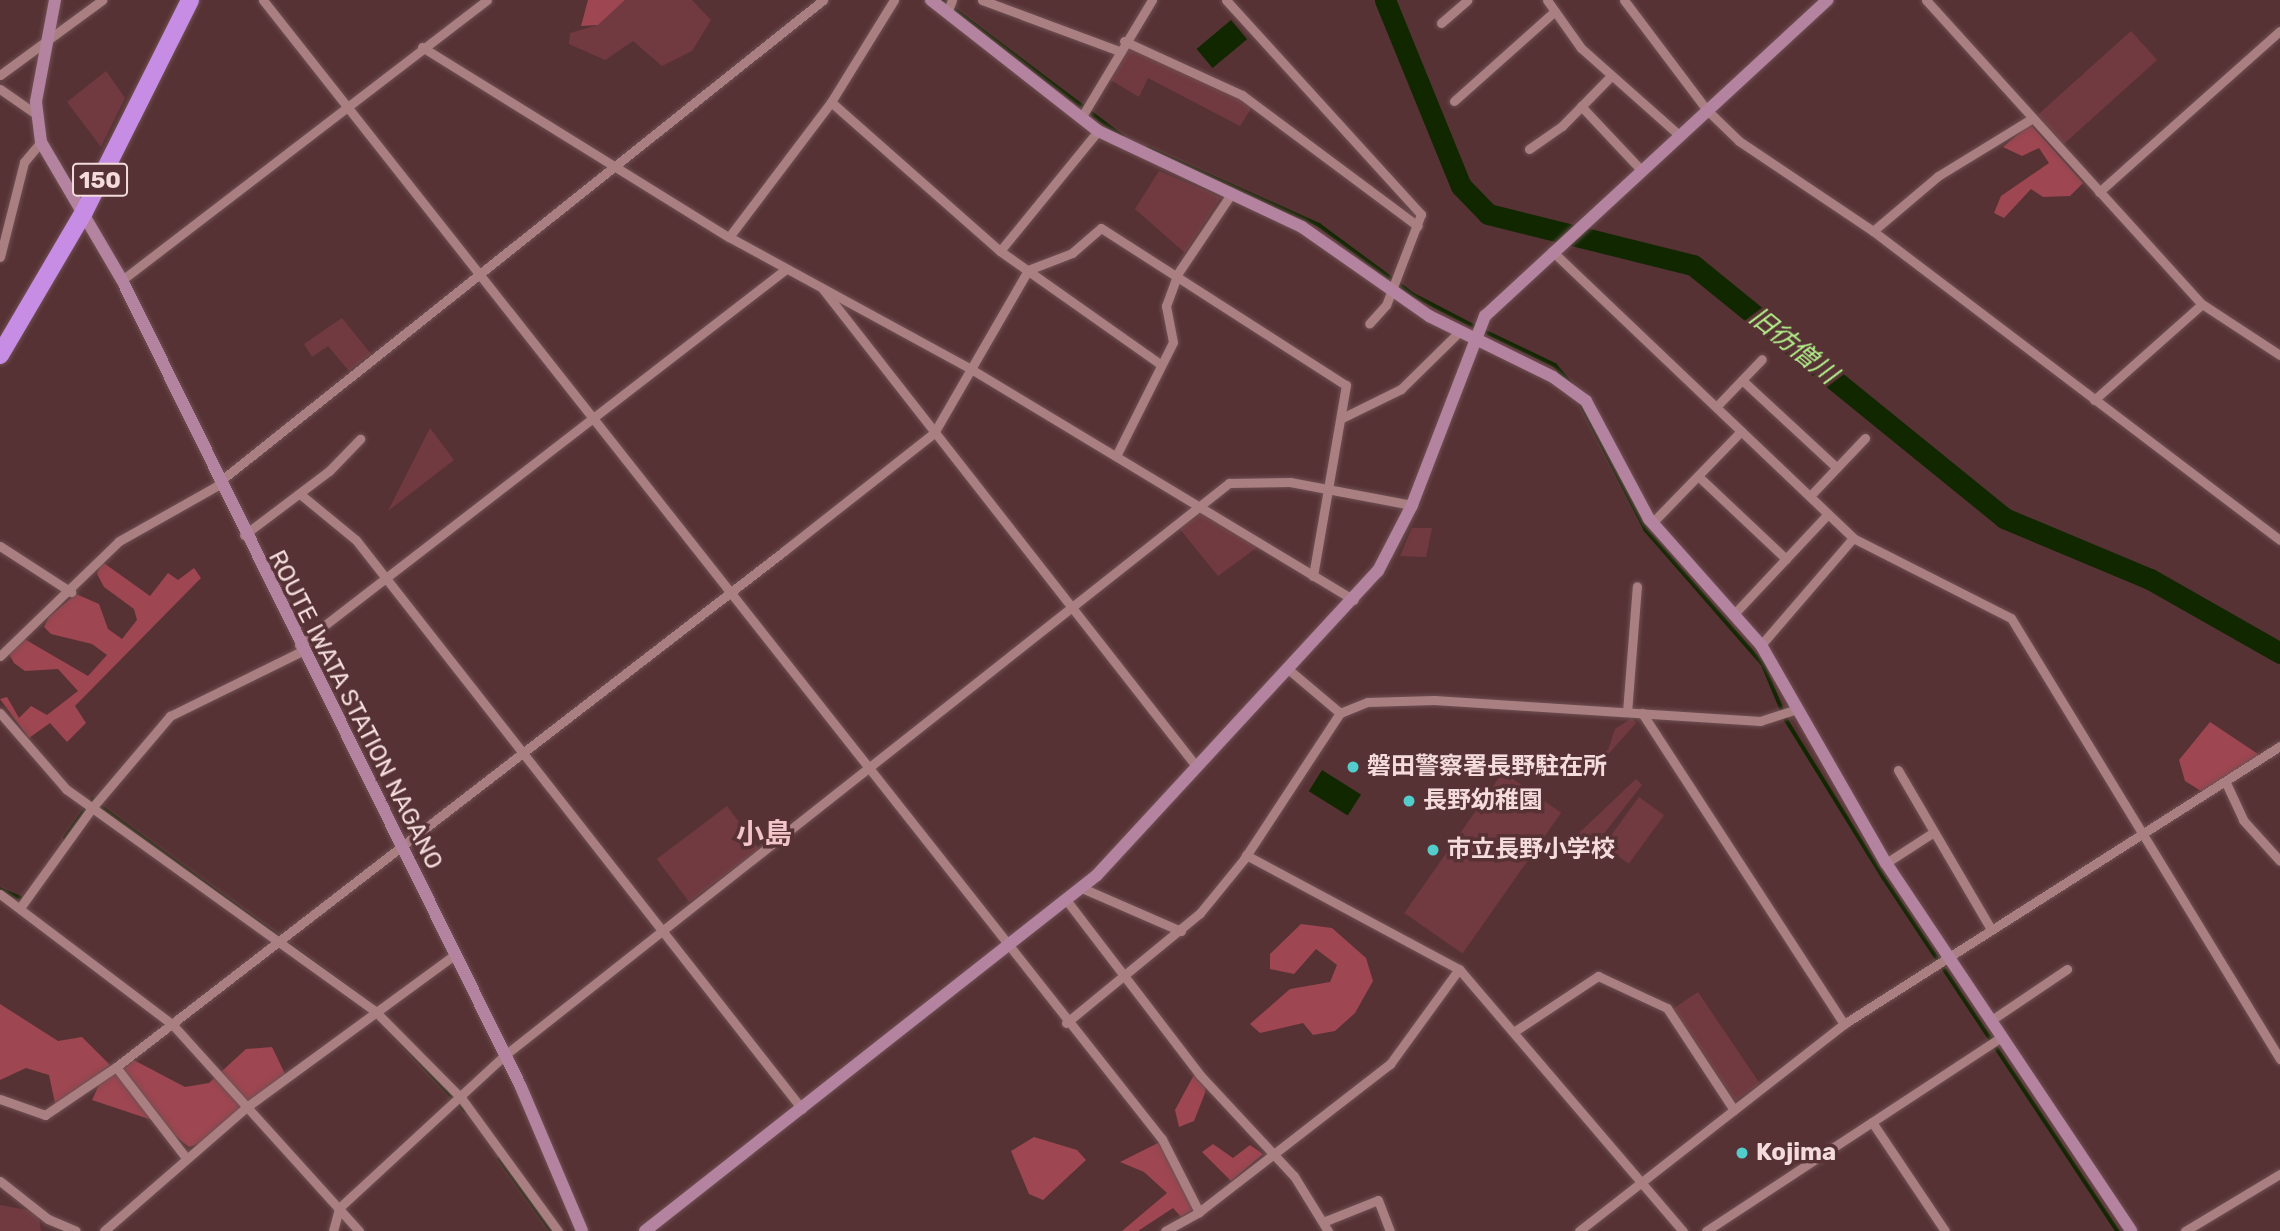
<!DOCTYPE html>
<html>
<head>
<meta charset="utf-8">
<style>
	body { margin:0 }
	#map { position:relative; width:2280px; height:1231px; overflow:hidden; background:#573235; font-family:Rubik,"Noto Sans JP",sans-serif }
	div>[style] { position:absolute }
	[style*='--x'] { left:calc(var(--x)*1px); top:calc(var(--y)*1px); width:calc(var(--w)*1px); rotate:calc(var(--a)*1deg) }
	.green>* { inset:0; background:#713a40; transform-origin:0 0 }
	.forest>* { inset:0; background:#9e4651 }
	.water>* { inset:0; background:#112700; transform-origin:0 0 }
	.stream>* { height:3.5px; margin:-1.75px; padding:0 1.75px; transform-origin:1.75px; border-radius:1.75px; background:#112700 }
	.river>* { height:21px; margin:-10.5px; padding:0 10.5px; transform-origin:10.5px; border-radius:10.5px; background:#112700 }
	.roads { filter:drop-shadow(0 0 2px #6f5053) drop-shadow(0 0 2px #6f5053) }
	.street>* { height:9px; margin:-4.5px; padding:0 4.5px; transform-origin:4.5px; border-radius:4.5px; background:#aa7f82 }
	.secondary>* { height:12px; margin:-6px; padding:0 6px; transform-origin:6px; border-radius:6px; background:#b3839f }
	.highway>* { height:18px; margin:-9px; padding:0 9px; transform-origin:9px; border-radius:9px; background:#c78ce3 }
	.dots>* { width:19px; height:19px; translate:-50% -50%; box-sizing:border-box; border:4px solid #573235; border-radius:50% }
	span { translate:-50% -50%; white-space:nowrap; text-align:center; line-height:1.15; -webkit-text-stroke:7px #573235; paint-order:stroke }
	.shield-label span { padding:2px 5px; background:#573235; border:2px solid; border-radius:5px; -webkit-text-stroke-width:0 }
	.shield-label { font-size:23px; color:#f4dcdd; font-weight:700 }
	.street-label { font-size:24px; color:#f4dcdd }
	.poi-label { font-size:24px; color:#f4dcdd; font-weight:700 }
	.left { translate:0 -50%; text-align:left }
	.water-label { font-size:26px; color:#b3f28b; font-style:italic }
	.quarter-label { font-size:28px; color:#f4c5c8; font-weight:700 }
</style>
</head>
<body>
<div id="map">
	<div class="green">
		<div style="clip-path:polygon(625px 0,692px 0,711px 20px,692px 51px,662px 66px,633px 41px,605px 60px,569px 44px,570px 33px,598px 25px)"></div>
		<div style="left:2131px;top:31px;width:39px;height:126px;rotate:48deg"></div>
		<div style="clip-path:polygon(1124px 41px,1254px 104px,1240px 126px,1148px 78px,1139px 97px,1104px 76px)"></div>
		<div style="clip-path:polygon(106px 71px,125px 98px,101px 147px,67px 102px)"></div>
		<div style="clip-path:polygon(1159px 171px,1221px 197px,1185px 253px,1135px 209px)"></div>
		<div style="clip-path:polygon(342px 318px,371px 354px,349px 371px,328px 346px,312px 357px,304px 344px)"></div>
		<div style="clip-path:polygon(430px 428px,454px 460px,388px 511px)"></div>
		<div style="clip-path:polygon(1203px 510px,1259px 546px,1218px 576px,1179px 528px)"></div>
		<div style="clip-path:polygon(1412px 528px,1432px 528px,1426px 557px,1400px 556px)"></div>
		<div style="clip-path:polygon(1632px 718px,1636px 723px,1630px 730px,1592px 772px,1584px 771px,1588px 757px,1608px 750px,1615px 729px)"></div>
		<div style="left:1503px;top:772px;width:71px;height:172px;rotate:35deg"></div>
		<div style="clip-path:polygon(1636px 779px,1642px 785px,1594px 846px,1579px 833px)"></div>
		<div style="left:1639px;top:797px;width:31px;height:60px;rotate:36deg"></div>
		<div style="left:727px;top:806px;width:54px;height:88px;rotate:53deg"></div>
		<div style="left:1698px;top:992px;width:111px;height:30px;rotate:56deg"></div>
		<div style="clip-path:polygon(0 1205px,38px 1212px,41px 1231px,0 1231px)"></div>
	</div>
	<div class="forest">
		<div style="clip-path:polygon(588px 0,625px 0,598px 25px,581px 26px)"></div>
		<div style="clip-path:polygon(2030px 124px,2083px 183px,2070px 196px,2043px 197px,2031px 189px,2004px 218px,1994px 213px,2001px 196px,2049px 163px,2039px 148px,2022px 156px,2003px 147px)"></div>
		<div style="clip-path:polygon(101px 561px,150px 596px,168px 573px,178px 580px,194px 568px,201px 578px,75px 706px,86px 723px,67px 742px,50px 723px,29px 738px,0 699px,7px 697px,19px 718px,31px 706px,47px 715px,78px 691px,58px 669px,25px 671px,14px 663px,9px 654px,14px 644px,21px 637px,88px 676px,107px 655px,92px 644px,51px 634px,44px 627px,49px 617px,76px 594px,99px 604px,108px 629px,122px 639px,137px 620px,134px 609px,104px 587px,97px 574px)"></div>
		<div style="clip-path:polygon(2210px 722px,2261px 756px,2209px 796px,2185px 781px,2179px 760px)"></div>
		<div style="clip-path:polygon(1301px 924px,1332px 928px,1366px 958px,1373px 981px,1355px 1013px,1335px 1031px,1313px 1035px,1303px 1023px,1260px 1033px,1250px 1024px,1290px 989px,1330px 982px,1337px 965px,1316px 949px,1294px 974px,1270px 969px,1270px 954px)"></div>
		<div style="clip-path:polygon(0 1004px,58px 1041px,82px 1037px,110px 1065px,56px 1108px,49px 1075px,26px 1068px,0 1080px)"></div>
		<div style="clip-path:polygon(272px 1047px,287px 1078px,207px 1141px,189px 1147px,158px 1122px,92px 1100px,103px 1076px,128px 1057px,185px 1087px,209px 1083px,246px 1049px)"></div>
		<div style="clip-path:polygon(1195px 1073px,1206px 1082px,1205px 1093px,1194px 1121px,1179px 1127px,1175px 1110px)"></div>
		<div style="clip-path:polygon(1034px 1137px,1077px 1150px,1086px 1160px,1043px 1200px,1029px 1194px,1011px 1151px)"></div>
		<div style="clip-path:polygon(1160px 1142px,1194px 1209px,1181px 1217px,1173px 1208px,1138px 1231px,1122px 1231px,1167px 1193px,1144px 1172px,1120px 1162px)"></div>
		<div style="clip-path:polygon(1213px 1144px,1233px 1158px,1250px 1145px,1263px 1154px,1231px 1181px,1202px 1152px)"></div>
	</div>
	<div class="water">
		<div style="left:1231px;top:20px;width:25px;height:45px;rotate:50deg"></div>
		<div style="left:1322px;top:770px;width:46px;height:25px;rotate:32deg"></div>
	</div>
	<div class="stream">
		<div style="--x:942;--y:0;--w:226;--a:37.1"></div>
		<div style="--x:1148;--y:148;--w:188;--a:24.2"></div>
		<div style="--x:1319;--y:225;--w:118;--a:36.4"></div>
		<div style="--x:1414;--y:295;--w:71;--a:27.6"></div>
		<div style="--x:1484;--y:331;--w:79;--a:25.6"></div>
		<div style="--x:1555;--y:365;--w:32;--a:49"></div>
		<div style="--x:1581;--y:403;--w:143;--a:62.9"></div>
		<div style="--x:1646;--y:530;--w:178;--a:48.9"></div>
		<div style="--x:1763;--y:664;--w:62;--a:67.2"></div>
		<div style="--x:1787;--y:721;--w:185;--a:58.3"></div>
		<div style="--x:1884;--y:878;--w:424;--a:56.5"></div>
		<div style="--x:101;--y:807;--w:337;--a:36.2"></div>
		<div style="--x:65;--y:838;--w:47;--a:-54.6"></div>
		<div style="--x:0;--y:889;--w:24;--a:24"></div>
		<div style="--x:375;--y:1014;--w:132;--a:46.8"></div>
		<div style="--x:500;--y:1159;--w:89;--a:54.2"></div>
	</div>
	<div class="river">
		<div style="--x:1385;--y:0;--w:201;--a:67.8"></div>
		<div style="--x:1461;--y:186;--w:39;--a:46"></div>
		<div style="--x:1488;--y:214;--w:211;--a:14"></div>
		<div style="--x:1693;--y:265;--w:401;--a:39.1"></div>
		<div style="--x:2004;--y:518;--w:158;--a:22.7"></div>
		<div style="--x:2150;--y:579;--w:150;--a:29.6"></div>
	</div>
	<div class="roads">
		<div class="street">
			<div style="--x:263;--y:0;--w:1451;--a:51.72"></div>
			<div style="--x:1162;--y:1139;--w:82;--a:63.1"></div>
			<div style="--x:982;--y:0;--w:146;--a:20.4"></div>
			<div style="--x:1226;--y:0;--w:290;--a:47.7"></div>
			<div style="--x:1421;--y:214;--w:97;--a:111"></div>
			<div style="--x:1386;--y:305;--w:25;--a:132"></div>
			<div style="--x:1547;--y:0;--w:59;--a:54.7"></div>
			<div style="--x:1581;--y:48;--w:132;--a:41.6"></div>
			<div style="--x:1624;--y:0;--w:136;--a:53"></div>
			<div style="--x:1706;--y:109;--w:46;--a:44.1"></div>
			<div style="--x:1739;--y:141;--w:161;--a:33.9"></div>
			<div style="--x:1873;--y:231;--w:511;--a:37.21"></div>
			<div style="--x:1926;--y:0;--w:411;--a:47.8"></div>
			<div style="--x:2202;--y:304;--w:93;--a:33.2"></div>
			<div style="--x:947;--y:13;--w:14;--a:-69"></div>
			<div style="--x:1441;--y:23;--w:35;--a:-41"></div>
			<div style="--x:1124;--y:41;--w:130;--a:24.6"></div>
			<div style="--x:1242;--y:95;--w:219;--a:36.7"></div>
			<div style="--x:422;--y:47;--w:361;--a:31.8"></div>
			<div style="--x:729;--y:237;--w:276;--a:28.6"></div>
			<div style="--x:971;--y:369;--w:447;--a:31.1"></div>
			<div style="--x:0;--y:75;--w:127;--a:-36.3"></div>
			<div style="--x:0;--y:89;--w:44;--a:34.8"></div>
			<div style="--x:1454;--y:101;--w:135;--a:-41.7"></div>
			<div style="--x:831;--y:102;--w:120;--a:-58.3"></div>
			<div style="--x:1581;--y:106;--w:89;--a:46.8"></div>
			<div style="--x:1081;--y:118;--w:138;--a:-59"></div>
			<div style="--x:1529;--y:149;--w:40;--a:-34.9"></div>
			<div style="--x:1562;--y:126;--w:70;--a:-45.6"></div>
			<div style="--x:2099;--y:192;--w:242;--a:-41.7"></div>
			<div style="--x:1873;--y:231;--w:85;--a:-40.2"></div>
			<div style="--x:1938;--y:176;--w:109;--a:-31.5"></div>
			<div style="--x:729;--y:237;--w:169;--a:-52.9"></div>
			<div style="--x:831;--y:102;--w:225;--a:41.4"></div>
			<div style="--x:1000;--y:251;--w:194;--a:35.2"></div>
			<div style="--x:1000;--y:251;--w:155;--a:-50.8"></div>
			<div style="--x:1552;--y:251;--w:416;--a:43.6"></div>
			<div style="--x:1853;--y:538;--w:177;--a:26.9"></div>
			<div style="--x:2011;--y:618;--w:517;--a:58.62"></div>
			<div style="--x:0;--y:257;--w:98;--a:-75.8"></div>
			<div style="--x:24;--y:162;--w:26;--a:-50"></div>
			<div style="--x:122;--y:280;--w:460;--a:-37.5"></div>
			<div style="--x:822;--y:288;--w:607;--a:51.96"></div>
			<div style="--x:1742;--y:380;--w:129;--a:42.8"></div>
			<div style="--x:2094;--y:400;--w:144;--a:-41.6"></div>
			<div style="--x:1716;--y:407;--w:66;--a:-46.2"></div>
			<div style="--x:1342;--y:418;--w:66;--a:-26.2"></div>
			<div style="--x:1401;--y:389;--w:81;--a:-44.5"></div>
			<div style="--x:1116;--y:456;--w:127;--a:-63.4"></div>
			<div style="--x:1173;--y:342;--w:37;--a:-101"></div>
			<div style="--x:1166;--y:306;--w:35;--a:-70"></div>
			<div style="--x:1178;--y:273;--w:95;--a:-56.1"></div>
			<div style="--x:1698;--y:476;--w:121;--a:43.3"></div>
			<div style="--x:219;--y:482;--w:773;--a:-38.59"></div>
			<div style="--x:300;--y:494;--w:72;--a:39.4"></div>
			<div style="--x:356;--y:540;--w:723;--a:51.91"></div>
			<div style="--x:1810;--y:496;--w:80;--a:-46.5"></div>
			<div style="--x:1652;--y:523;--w:128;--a:-45.9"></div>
			<div style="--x:244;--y:535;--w:106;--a:-37"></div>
			<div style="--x:329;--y:471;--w:45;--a:-45.9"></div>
			<div style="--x:0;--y:546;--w:85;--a:32.9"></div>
			<div style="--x:1734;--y:614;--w:137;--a:-46.8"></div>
			<div style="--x:299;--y:645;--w:615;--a:-37.67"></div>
			<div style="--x:1761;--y:645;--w:141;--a:-49.3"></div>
			<div style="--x:0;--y:656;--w:165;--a:-44"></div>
			<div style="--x:119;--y:541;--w:116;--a:-29.4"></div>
			<div style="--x:1288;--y:669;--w:68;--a:40.2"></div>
			<div style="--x:1627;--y:712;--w:126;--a:-85.5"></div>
			<div style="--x:0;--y:713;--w:101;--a:49"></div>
			<div style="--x:66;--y:789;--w:382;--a:35.7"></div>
			<div style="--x:376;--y:1012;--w:122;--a:45.3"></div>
			<div style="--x:462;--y:1099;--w:163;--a:54"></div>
			<div style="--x:1642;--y:713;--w:371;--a:57"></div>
			<div style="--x:1898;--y:770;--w:184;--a:59.7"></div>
			<div style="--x:2227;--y:785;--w:38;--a:65"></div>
			<div style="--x:2243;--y:820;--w:55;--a:47.9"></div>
			<div style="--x:1246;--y:855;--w:242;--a:28.2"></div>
			<div style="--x:1459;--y:969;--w:345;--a:49.5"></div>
			<div style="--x:1886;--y:863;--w:57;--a:-32.9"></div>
			<div style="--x:1082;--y:888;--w:108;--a:23.5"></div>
			<div style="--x:0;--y:894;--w:216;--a:37.1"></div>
			<div style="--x:172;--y:1024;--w:279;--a:47.9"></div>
			<div style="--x:1067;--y:901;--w:219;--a:52.6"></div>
			<div style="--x:1200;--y:1075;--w:138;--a:47.1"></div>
			<div style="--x:1294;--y:1176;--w:65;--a:58.3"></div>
			<div style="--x:22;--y:905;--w:120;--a:-54.2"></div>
			<div style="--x:92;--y:808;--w:121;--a:-49.7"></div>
			<div style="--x:170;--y:716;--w:147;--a:-26.2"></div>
			<div style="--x:1990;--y:1021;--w:93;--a:-34"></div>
			<div style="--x:1066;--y:1023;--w:173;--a:-39.4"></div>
			<div style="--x:1200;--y:913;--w:70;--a:-50.8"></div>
			<div style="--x:1244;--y:859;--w:175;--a:-56.7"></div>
			<div style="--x:1340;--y:713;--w:29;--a:-22"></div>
			<div style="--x:1367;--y:702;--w:67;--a:-1.7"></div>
			<div style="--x:1434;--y:700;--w:327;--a:3.7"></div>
			<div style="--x:1760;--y:721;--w:35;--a:-18"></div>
			<div style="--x:1515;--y:1031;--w:100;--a:-33.5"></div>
			<div style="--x:1598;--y:976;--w:76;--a:24.9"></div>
			<div style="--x:1667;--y:1008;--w:122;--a:56.7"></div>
			<div style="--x:116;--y:1067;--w:115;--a:52.4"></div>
			<div style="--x:0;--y:1099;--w:48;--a:19.6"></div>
			<div style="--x:45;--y:1115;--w:86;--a:-34.1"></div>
			<div style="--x:116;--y:1067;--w:844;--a:-37.68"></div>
			<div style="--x:784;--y:551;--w:191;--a:-38.2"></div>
			<div style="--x:934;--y:433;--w:188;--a:-60"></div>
			<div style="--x:1028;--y:270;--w:47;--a:-21.1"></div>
			<div style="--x:1072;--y:253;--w:38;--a:-41"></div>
			<div style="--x:1101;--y:228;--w:291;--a:32.7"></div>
			<div style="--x:1346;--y:385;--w:194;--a:99.8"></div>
			<div style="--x:1872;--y:1122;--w:131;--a:56.2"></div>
			<div style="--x:0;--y:1181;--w:61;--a:38.4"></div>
			<div style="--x:48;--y:1219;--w:30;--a:23"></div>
			<div style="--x:1323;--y:1222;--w:59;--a:-21.8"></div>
			<div style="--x:1378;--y:1200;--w:33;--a:69"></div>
			<div style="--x:104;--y:1231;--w:191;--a:-41"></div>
			<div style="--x:248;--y:1106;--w:255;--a:-36.2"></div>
			<div style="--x:333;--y:1231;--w:24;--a:-75"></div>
			<div style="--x:339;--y:1208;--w:226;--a:-42.7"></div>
			<div style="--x:505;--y:1055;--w:923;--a:-38.31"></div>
			<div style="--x:1229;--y:483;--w:61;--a:-0.9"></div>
			<div style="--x:1290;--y:482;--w:124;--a:10.7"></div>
			<div style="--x:1165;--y:1231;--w:39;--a:-29"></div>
			<div style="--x:1199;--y:1212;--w:242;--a:-37.8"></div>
			<div style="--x:1390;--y:1064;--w:117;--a:-54"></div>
			<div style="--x:1579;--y:1231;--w:336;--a:-38"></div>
			<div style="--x:1844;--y:1024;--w:517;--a:-32.52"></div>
			<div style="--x:1706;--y:1231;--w:353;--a:-33.3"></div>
			<div style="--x:2185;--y:1231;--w:111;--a:-31"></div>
		</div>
		<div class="secondary">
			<div style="--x:55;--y:0;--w:104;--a:100.6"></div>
			<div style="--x:36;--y:102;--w:40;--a:82.9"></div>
			<div style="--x:41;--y:142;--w:160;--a:59.6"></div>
			<div style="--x:122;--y:280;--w:900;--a:63.69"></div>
			<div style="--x:521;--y:1087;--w:156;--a:67"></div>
			<div style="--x:931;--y:0;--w:212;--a:38.1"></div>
			<div style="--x:1098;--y:131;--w:225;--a:25.2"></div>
			<div style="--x:1302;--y:227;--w:155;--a:35"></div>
			<div style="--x:1429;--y:316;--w:138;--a:26.2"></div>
			<div style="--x:1553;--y:377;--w:41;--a:36"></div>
			<div style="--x:1586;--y:401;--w:134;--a:61.9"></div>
			<div style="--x:1649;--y:519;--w:169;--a:48.4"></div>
			<div style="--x:1761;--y:645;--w:251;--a:60.2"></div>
			<div style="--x:1886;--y:863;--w:442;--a:56.3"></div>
			<div style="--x:645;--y:1231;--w:575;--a:-38.22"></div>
			<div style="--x:1097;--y:875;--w:414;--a:-47.3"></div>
			<div style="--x:1378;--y:571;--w:74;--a:-62.7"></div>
			<div style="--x:1412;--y:505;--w:203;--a:-68.9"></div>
			<div style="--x:1485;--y:316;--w:466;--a:-42.7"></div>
		</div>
		<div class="highway">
			<div style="--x:0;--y:355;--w:166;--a:-59.6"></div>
			<div style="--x:84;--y:212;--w:237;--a:-63.4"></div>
		</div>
	</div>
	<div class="dots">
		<div style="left:1353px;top:767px;background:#52cdcc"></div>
		<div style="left:1409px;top:801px;background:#52cdcc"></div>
		<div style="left:1433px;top:850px;background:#52cdcc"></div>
		<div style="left:1742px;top:1153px;background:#52cdcc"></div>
	</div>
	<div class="shield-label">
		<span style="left:100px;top:180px">150</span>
	</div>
	<div class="street-label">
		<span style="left:355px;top:710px;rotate:63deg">ROUTE IWATA STATION NAGANO</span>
	</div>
	<div class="poi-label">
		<span class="left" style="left:1367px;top:767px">磐田警察署長野駐在所</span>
		<span class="left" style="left:1423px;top:801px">長野幼稚園</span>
		<span class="left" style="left:1447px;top:850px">市立長野小学校</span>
		<span class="left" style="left:1756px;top:1153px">Kojima</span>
	</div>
	<div class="water-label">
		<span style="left:1793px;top:346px;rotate:39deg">旧彷僧川</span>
	</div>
	<div class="quarter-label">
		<span style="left:764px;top:834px">小島</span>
	</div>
</div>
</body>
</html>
